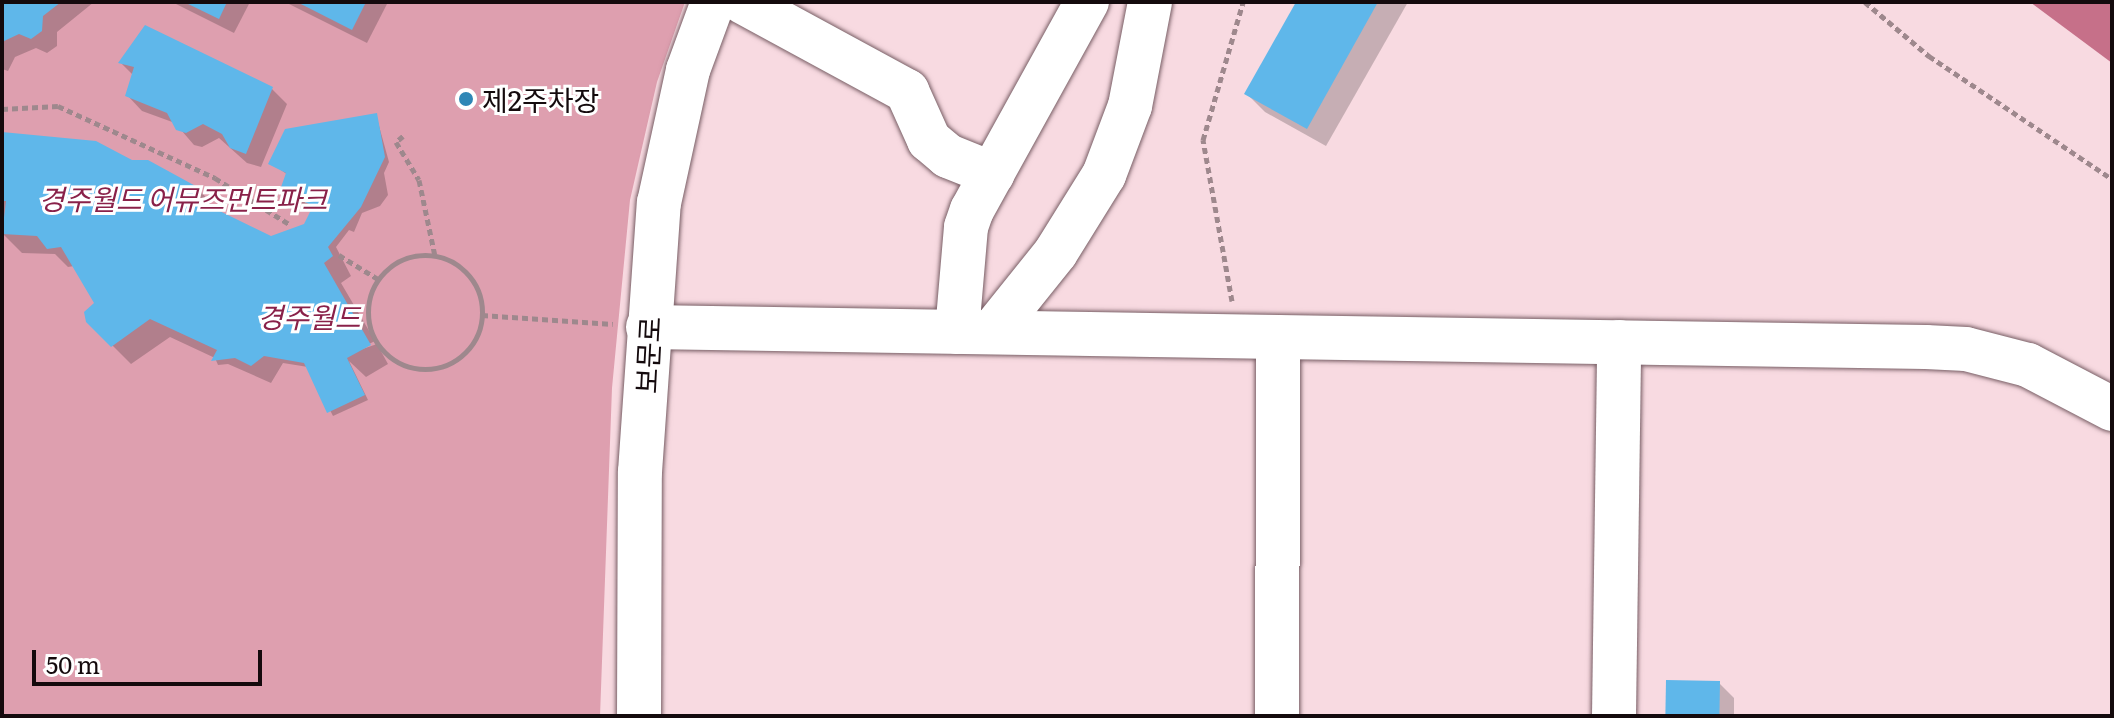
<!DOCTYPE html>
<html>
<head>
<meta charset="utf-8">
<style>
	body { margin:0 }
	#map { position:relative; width:2114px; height:718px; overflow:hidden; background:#f8dae1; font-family:Literata,"Noto Sans KR",serif }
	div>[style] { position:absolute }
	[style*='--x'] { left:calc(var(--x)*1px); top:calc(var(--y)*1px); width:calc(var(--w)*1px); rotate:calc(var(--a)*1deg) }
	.green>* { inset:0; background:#de9faf }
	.water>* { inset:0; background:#c67089 }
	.shadow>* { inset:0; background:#0003 }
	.building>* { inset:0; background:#5fb7ea; transform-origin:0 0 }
	.path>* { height:5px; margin-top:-2.5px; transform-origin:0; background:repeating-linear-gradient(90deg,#9e888d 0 6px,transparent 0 10px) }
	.path>.ring { margin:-2.5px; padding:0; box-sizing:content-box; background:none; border:5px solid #9e888d; border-radius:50% }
	.roads { filter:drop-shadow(0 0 2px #785e65) drop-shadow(0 0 2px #785e65) }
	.minor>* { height:44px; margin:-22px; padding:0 22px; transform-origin:22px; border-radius:22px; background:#fff }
	.dots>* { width:22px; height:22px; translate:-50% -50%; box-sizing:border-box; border:4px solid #fff; border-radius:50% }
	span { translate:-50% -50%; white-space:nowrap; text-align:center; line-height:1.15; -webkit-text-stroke:6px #fff; paint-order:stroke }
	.poi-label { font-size:28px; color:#140a0d }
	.left { translate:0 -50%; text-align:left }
	.park-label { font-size:28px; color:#892149; font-style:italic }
	.street-label { font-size:28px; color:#140a0d }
	.frame { position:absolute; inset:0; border:4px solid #140a0d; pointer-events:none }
	.scale { position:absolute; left:32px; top:650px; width:230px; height:36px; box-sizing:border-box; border:4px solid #140a0d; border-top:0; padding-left:10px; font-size:24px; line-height:28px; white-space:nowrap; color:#140a0d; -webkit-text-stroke:6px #fff; paint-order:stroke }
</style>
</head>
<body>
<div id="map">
	<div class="green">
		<div style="clip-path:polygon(2px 2px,685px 2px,657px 82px,630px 200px,612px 388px,600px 716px,2px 716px)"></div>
	</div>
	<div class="water">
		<div style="clip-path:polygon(2030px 2px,2112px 2px,2112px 63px)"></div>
	</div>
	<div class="shadow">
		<div style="clip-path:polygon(2px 2px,94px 2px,57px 32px,57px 46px,47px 53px,36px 48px,15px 57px,8px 71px,2px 69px)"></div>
		<div style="clip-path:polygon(172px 2px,250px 2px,234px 33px)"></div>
		<div style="clip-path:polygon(285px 2px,385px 2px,387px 4px,367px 43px)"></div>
		<div style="clip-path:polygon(1298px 2px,1408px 2px,1326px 146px,1265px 112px,1246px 93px)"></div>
		<div style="clip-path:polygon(121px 63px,272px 89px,287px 104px,261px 167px,247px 163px,219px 138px,202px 147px,194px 145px,175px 123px,142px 111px,127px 95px,133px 75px)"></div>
		<div style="clip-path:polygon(376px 115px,389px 162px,384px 173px,388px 195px,380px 206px,362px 213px,354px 232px,349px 230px,336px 247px,351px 276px,341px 283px,375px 341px,351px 353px,377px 344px,388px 364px,366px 377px,349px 361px,368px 400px,333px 416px,308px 367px,283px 363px,271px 383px,228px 364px,218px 365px,215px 358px,170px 337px,131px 364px,88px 321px,96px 304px,74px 266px,68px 267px,55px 254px,22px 253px,3px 234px,2px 134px,132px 162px,200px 190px,217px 212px,270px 238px,306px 226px,313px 212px,282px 189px,288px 175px,271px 163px)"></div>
		<div style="clip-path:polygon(1719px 683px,1734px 698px,1734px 716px,1666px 716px)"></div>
	</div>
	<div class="building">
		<div style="clip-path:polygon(2px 2px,61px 2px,43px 16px,42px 31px,31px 39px,19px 34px,2px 42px)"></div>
		<div style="clip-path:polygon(184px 2px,227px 2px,219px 19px)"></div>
		<div style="clip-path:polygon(297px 2px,366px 2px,352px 30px)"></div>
		<div style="clip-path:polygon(1296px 2px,1378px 2px,1307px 129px,1244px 94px)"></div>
		<div style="clip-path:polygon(145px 25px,273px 87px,246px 154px,230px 148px,222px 134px,203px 124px,186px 133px,176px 130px,167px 113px,125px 96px,134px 67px,118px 63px)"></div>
		<div style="clip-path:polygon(377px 113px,385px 157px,361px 207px,328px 247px,333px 256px,324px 263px,371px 345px,347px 358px,365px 395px,327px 413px,304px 363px,264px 356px,251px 366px,235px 358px,211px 361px,217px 350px,150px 319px,111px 347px,86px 322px,84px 312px,94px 303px,61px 247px,47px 249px,37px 236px,2px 234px,6px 201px,2px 201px,2px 132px,96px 141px,132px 160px,148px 160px,201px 189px,195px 199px,271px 236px,304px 224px,313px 206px,280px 190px,286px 173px,268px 164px,285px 129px)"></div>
		<div style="left:1666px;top:680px;width:54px;height:36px;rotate:1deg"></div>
	</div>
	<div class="path">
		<div style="--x:1865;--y:2;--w:84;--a:40.2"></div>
		<div style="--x:1929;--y:56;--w:220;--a:33.9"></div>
		<div style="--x:2;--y:109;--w:56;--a:-3.1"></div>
		<div style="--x:58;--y:106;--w:173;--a:24.6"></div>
		<div style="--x:215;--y:178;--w:87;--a:31.9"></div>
		<div style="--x:403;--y:136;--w:9;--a:139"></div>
		<div style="--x:396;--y:142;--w:44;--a:58.8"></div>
		<div style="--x:419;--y:180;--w:78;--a:78.1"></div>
		<div style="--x:339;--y:255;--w:46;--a:31.6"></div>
		<div class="ring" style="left:368px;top:255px;width:109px;height:109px"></div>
		<div style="--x:1232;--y:301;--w:164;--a:-100.2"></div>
		<div style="--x:1203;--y:140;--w:144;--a:-73.8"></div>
		<div style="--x:482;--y:315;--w:131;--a:3.9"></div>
	</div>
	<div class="roads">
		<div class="minor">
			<div style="--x:743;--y:2;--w:187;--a:28.5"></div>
			<div style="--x:907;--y:91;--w:54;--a:65.8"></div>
			<div style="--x:929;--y:140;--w:25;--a:40"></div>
			<div style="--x:948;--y:156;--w:48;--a:21.8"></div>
			<div style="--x:648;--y:327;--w:1278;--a:0.9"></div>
			<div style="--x:1926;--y:347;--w:40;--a:2.9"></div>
			<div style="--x:1966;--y:349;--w:64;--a:14.5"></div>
			<div style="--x:2028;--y:365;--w:95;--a:27.6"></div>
			<div style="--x:957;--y:332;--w:105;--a:-85.1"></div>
			<div style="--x:966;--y:227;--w:18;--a:-71"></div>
			<div style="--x:972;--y:210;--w:238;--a:-61.1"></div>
			<div style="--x:992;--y:332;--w:102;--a:-51.3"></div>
			<div style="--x:1056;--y:252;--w:91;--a:-58.1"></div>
			<div style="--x:1104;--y:175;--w:74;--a:-69.4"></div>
			<div style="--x:1130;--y:106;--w:106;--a:-79.1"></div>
			<div style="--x:639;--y:716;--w:244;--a:-89.8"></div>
			<div style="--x:640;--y:472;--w:270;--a:-86"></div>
			<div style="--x:659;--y:203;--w:136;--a:-77.7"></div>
			<div style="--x:688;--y:70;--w:72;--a:-69.8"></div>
			<div style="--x:1277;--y:716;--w:379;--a:-89.8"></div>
			<div style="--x:1614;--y:716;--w:374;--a:-89.2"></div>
		</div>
	</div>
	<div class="dots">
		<div style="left:466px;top:99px;background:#2f87b6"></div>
	</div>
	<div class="poi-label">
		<span class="left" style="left:482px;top:99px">제2주차장</span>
	</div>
	<div class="park-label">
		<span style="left:183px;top:198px">경주월드 어뮤즈먼트파크</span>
		<span style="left:309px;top:316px">경주월드</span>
	</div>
	<div class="street-label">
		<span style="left:647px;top:355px;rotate:-87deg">보문로</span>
	</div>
	<div class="frame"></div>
	<div class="scale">50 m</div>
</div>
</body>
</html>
